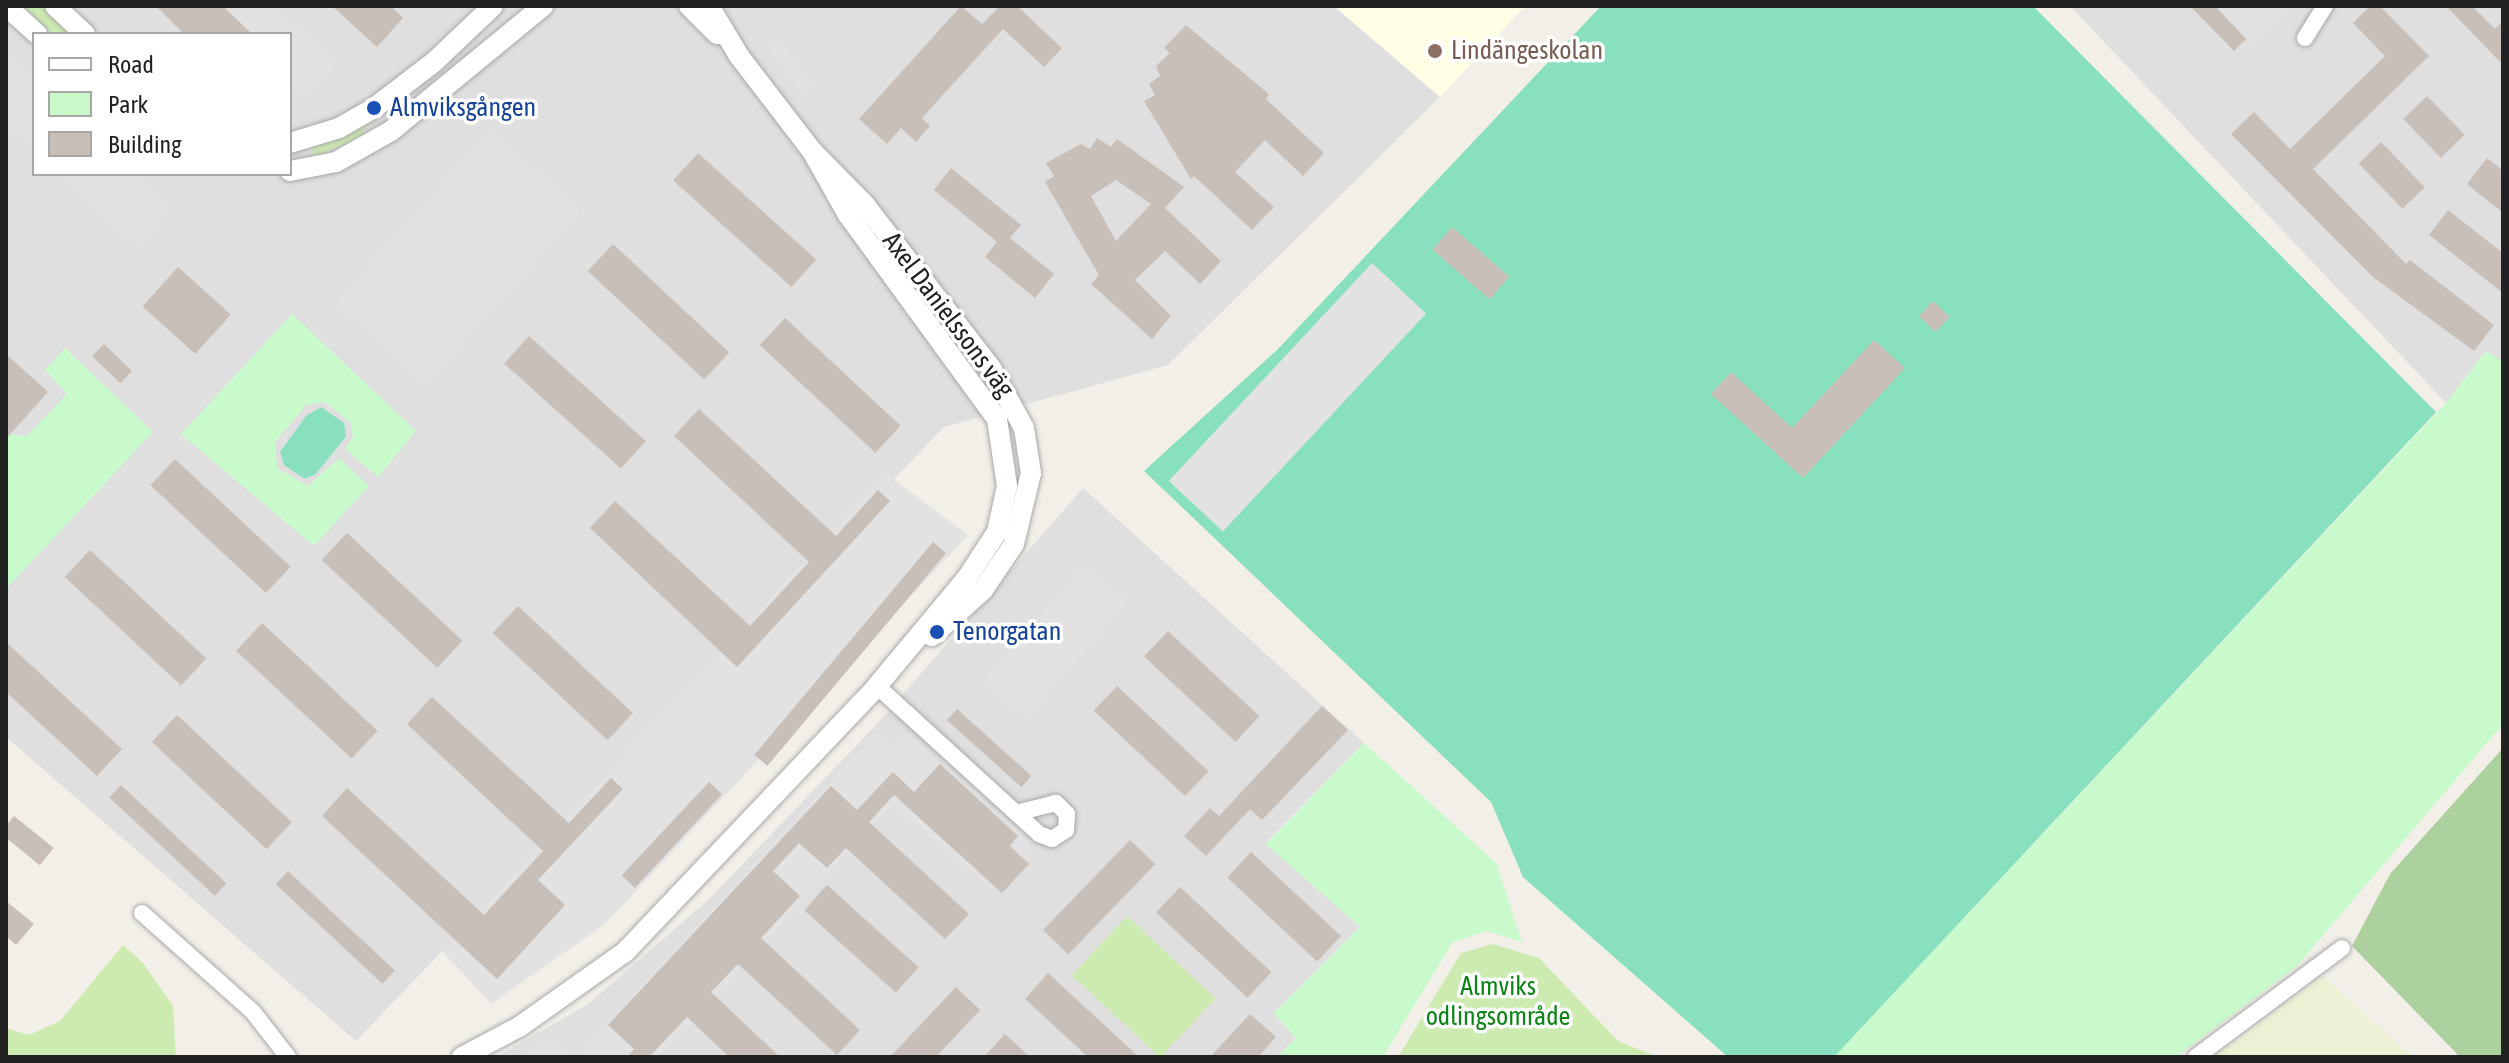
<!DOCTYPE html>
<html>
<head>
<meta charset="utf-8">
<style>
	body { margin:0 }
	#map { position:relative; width:2509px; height:1063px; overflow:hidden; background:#f2efe9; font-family:"Asap Condensed",sans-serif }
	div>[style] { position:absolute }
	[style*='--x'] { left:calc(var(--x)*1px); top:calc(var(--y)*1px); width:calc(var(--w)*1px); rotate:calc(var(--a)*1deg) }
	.residential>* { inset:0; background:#e0dfdf }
	.education>* { inset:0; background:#ffffe5 }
	.farmland>* { inset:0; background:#eef0d5 }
	.grass>* { inset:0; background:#cdebb0; transform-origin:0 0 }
	.forest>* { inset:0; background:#add19e }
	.park>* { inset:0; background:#c8facc }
	.pitch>* { inset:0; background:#88e0be }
	.parking>* { inset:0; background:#e2e2e2; transform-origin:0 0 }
	.building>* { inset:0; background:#c7bfb8; transform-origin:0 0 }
	.roads { filter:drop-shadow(0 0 2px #a9a9a9) drop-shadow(0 0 2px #a9a9a9) }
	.minor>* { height:16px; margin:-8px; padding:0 8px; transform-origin:8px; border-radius:8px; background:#fff }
	.tertiary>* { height:20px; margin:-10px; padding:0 10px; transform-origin:10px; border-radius:10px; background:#fff }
	.dots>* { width:22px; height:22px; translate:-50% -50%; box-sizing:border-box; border:4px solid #fff; border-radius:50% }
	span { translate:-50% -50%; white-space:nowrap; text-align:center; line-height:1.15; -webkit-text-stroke:7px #fff; paint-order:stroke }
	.education-label { font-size:26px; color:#785e54 }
	.left { translate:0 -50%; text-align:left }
	.transit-label { font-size:26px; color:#164399 }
	.street-label { font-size:26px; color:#222 }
	.park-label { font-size:26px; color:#0c8416 }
	.frame { position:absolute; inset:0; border:8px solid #222; pointer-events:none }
	.legend { position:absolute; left:32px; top:32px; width:260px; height:144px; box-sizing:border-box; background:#fff; border:2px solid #a7a7a7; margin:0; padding:10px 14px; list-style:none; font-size:24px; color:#222 }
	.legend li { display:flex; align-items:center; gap:16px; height:40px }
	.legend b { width:40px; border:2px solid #a7a7a7 }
</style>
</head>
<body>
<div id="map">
	<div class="residential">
		<div style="clip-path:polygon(evenodd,6px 6px,1334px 6px,1440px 97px,1168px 365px,944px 427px,356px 1041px,6px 737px,6px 6px,34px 34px,290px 34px,290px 174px,34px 174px,34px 34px)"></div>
		<div style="clip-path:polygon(2070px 6px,2503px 6px,2503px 362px,2485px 352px,2446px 403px)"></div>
		<div style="clip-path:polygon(1083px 488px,1364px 743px,1266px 843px,1360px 927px,1274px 1013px,1296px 1038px,1277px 1057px,496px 1057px,588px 1004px,707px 901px,876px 725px)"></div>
	</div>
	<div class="education">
		<div style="clip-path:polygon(1334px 6px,1525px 6px,1440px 97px)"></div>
	</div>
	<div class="farmland">
		<div style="clip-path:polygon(2323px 976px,2413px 1057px,2214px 1057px)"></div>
	</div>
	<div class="grass">
		<div style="clip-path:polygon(23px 6px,44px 6px,72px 34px,53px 34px)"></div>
		<div style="clip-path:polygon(373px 116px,376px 121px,365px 127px,363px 135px,313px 158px,311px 147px)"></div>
		<div style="left:1127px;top:916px;width:121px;height:81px;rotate:43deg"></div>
		<div style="clip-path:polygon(1493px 944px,1539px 958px,1618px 1041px,1658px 1057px,1398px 1057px,1461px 953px)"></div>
		<div style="clip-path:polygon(123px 945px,143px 963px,173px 1006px,176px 1057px,6px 1057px,6px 1028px,29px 1035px,60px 1021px)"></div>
	</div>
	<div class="forest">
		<div style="clip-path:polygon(2503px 748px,2503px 1057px,2460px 1057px,2352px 946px,2390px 874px)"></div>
	</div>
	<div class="park">
		<div style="clip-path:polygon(292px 314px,416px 431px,378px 477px,345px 449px,353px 437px,351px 423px,325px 402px,306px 405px,275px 442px,277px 468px,308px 486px,339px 458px,369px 486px,314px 546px,181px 434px)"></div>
		<div style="clip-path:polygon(65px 348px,153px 432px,6px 589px,6px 434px,27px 436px,67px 394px,45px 370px)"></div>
		<div style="clip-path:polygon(2486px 351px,2503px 362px,2503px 724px,2296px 967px,2176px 1057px,1834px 1057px,2446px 403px)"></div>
		<div style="clip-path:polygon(1364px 743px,1496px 863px,1522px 942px,1486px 931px,1452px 943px,1383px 1057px,1277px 1057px,1296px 1038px,1274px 1013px,1360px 927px,1266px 844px)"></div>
	</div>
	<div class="pitch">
		<div style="clip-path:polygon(1601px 6px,2033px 6px,2436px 412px,1834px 1057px,1728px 1057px,1523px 877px,1491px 802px,1144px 471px,1278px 349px)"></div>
		<div style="clip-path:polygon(321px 407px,344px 423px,346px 436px,316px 474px,305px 479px,284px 465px,280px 452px,306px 416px)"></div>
	</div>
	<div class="parking">
		<div style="clip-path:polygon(161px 6px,274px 6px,335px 65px,305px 96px,290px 82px,290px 34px,190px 34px)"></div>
		<div style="clip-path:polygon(2217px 6px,2294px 6px,2254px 45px)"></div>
		<div style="left:779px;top:39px;width:56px;height:14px;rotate:53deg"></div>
		<div style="clip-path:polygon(6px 57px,34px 83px,34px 149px,6px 124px)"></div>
		<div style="left:491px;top:131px;width:120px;height:231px;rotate:42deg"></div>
		<div style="clip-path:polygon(61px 174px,133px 174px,171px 209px,137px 245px)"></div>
		<div style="left:1372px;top:263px;width:74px;height:298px;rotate:43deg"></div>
		<div style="clip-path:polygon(886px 474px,968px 535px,605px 924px,491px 1004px,442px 951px)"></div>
		<div style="left:1085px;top:565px;width:56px;height:154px;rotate:41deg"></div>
		<div style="clip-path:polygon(904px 732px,1035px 842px,993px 890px,892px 804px,659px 1057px,522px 1057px,551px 1040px,577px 1056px,876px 733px,891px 745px)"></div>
	</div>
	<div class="building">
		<div style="clip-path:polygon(156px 6px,223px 6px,252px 34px,184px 34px)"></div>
		<div style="clip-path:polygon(332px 6px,391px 6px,403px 18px,377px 47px)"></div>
		<div style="clip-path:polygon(961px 6px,982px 24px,1000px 6px,1017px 6px,1062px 48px,1044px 67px,1003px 29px,922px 118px,930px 126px,916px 142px,901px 128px,887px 144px,859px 119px)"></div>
		<div style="clip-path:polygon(2190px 6px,2215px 6px,2246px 39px,2234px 51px)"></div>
		<div style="clip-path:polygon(2370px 6px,2380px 6px,2429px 56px,2313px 169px,2406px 264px,2410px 260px,2494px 325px,2474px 351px,2373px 277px,2231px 134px,2254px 112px,2290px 149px,2385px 56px,2353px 23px)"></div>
		<div style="clip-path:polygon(2446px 6px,2472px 6px,2495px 29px,2503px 21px,2503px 65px)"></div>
		<div style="clip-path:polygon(1186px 25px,1269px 94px,1266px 99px,1324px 153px,1303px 176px,1265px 140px,1235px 172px,1274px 207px,1252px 230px,1194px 176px,1191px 179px,1144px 101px,1155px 95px,1149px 84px,1160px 76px,1156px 66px,1170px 53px,1164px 48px)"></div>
		<div style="left:2427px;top:96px;width:54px;height:33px;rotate:46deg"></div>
		<div style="clip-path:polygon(evenodd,1097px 138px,1111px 147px,1117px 139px,1184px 187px,1165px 208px,1221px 261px,1200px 284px,1165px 251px,1135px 280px,1171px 316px,1152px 339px,1091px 284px,1099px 275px,1045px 182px,1054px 176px,1046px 163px,1081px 144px,1090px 149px,1097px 138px,1116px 180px,1151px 204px,1116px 241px,1091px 196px,1116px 180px)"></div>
		<div style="left:2381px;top:142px;width:63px;height:31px;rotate:46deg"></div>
		<div style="left:698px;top:153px;width:159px;height:37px;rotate:42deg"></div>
		<div style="clip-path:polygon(2487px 158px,2503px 171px,2503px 213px,2467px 184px)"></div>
		<div style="clip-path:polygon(951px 168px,1021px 225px,1010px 238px,1054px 274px,1035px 298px,985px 257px,997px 242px,934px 190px)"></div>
		<div style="clip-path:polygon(2448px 210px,2503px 253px,2503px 293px,2429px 235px)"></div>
		<div style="left:1452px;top:227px;width:76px;height:30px;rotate:41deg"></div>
		<div style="left:613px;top:244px;width:159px;height:37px;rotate:43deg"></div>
		<div style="left:178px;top:267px;width:71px;height:53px;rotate:42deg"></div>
		<div style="left:1933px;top:301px;width:23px;height:21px;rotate:43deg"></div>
		<div style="left:785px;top:318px;width:158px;height:37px;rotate:43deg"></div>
		<div style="left:529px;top:336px;width:157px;height:37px;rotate:42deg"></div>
		<div style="clip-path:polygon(1874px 340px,1905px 368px,1803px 478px,1711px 394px,1731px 372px,1792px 428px)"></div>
		<div style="left:104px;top:344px;width:39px;height:17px;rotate:44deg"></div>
		<div style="clip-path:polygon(6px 354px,48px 392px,6px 439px)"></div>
		<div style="clip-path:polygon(699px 409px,836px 536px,878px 490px,890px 501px,737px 667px,590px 528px,615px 501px,750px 626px,809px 562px,674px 436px)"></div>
		<div style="left:175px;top:459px;width:158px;height:36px;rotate:43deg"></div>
		<div style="left:347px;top:533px;width:158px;height:37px;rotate:43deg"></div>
		<div style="left:933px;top:542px;width:17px;height:278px;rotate:40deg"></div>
		<div style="left:90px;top:550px;width:159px;height:37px;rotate:43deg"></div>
		<div style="left:518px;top:606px;width:157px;height:37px;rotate:43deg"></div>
		<div style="left:262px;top:623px;width:158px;height:38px;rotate:43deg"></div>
		<div style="left:1168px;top:631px;width:125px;height:35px;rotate:43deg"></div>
		<div style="clip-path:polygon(6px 642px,122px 749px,97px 776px,6px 692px)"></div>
		<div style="left:1117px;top:686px;width:125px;height:34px;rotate:43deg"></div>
		<div style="clip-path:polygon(432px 697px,569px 823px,611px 778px,623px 789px,538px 880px,565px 905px,497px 979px,322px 816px,347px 788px,484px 915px,543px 851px,407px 724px)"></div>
		<div style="clip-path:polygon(1322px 706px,1348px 730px,1262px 820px,1250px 809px,1206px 856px,1184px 836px,1210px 808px,1219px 816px)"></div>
		<div style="left:957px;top:709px;width:100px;height:15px;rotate:42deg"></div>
		<div style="left:177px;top:715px;width:157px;height:37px;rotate:43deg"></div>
		<div style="clip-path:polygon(940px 764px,1018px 836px,1010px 846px,1029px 864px,1002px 893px,894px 795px,869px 822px,969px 914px,945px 939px,846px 848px,827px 868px,799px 843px,773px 871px,800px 896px,761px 938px,860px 1030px,837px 1055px,738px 964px,711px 992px,780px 1057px,729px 1057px,687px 1017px,649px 1057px,627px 1057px,634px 1049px,608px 1025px,831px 786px,857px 810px,893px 772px,914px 792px)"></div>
		<div style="left:709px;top:782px;width:18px;height:128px;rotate:43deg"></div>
		<div style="left:121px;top:785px;width:144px;height:17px;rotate:43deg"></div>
		<div style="left:14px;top:816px;width:51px;height:22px;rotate:39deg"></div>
		<div style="left:1130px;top:840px;width:35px;height:125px;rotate:44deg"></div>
		<div style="left:1251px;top:852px;width:123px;height:35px;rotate:43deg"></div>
		<div style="left:288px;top:871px;width:146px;height:18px;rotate:43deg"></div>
		<div style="left:827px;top:885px;width:123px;height:34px;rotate:42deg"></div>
		<div style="left:1180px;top:887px;width:125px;height:35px;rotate:43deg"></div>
		<div style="clip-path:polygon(6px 901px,34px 924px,16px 945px,6px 936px)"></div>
		<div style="clip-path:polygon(1048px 973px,1139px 1057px,1088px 1057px,1025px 999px)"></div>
		<div style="clip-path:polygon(956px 987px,980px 1010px,936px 1057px,890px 1057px)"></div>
		<div style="clip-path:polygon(1250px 1014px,1276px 1037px,1258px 1057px,1210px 1057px)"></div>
		<div style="clip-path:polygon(1005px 1034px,1030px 1057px,984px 1057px)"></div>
	</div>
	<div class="roads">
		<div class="minor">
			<div style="--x:2305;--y:38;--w:38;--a:-58"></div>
			<div style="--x:877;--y:686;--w:219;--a:42.4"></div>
			<div style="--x:1039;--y:834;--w:14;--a:21"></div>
			<div style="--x:1052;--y:839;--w:17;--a:-33"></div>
			<div style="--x:1066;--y:830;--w:16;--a:-86"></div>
			<div style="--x:1067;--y:814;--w:16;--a:-135"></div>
			<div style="--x:1056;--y:803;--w:41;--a:166"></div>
			<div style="--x:142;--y:913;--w:149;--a:41.7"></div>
			<div style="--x:253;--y:1012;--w:57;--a:52.1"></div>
			<div style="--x:2196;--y:1057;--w:182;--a:-36.7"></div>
		</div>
		<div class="tertiary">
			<div style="--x:6;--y:6;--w:42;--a:42.1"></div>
			<div style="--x:55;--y:6;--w:41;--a:43"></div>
			<div style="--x:689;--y:6;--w:40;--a:45"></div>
			<div style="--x:709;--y:6;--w:58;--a:59"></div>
			<div style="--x:739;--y:56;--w:120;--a:52.5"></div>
			<div style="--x:812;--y:151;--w:76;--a:45.5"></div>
			<div style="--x:865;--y:205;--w:206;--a:52.3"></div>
			<div style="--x:991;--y:368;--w:68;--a:61.2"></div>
			<div style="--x:1024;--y:428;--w:46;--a:81.2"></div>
			<div style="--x:1031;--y:473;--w:73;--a:103.5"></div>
			<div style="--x:1014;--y:544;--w:55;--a:124"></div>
			<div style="--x:983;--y:590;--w:69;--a:138"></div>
			<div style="--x:290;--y:143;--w:51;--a:-17"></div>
			<div style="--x:339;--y:128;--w:40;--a:-29.7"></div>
			<div style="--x:374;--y:108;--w:76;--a:-37.5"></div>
			<div style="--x:434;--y:62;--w:81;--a:-43.5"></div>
			<div style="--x:290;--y:171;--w:47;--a:-11.1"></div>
			<div style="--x:336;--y:162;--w:63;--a:-29.4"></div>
			<div style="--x:391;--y:131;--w:197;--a:-39.4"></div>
			<div style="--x:462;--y:1057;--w:64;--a:-27.8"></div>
			<div style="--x:519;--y:1027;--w:130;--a:-35.3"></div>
			<div style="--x:625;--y:952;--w:366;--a:-46.5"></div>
			<div style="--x:877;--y:686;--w:141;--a:-50.2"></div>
			<div style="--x:967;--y:578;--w:55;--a:-56.9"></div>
			<div style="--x:997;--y:532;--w:47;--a:-77.7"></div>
			<div style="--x:1007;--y:486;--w:68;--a:-98.5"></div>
			<div style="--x:997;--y:419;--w:253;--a:-126.1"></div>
			<div style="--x:848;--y:215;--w:73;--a:-119.4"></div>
		</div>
	</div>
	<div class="dots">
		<div style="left:1435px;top:51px;background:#8d6e63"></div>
		<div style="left:374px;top:108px;background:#1a4fb4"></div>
		<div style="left:937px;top:632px;background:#1a4fb4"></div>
	</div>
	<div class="education-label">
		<span class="left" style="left:1451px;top:51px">Lindängeskolan</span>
	</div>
	<div class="transit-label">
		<span class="left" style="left:390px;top:108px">Almviksgången</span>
		<span class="left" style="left:953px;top:632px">Tenorgatan</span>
	</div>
	<div class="street-label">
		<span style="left:948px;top:315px;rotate:53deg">Axel Danielssons väg</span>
	</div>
	<div class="park-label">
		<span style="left:1498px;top:1002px">Almviks<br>odlingsområde</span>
	</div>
	<div class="frame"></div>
	<ul class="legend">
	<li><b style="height:10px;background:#fff"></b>Road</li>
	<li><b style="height:22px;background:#c8facc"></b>Park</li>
	<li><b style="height:22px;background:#c7bfb8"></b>Building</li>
	</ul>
</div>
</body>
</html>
